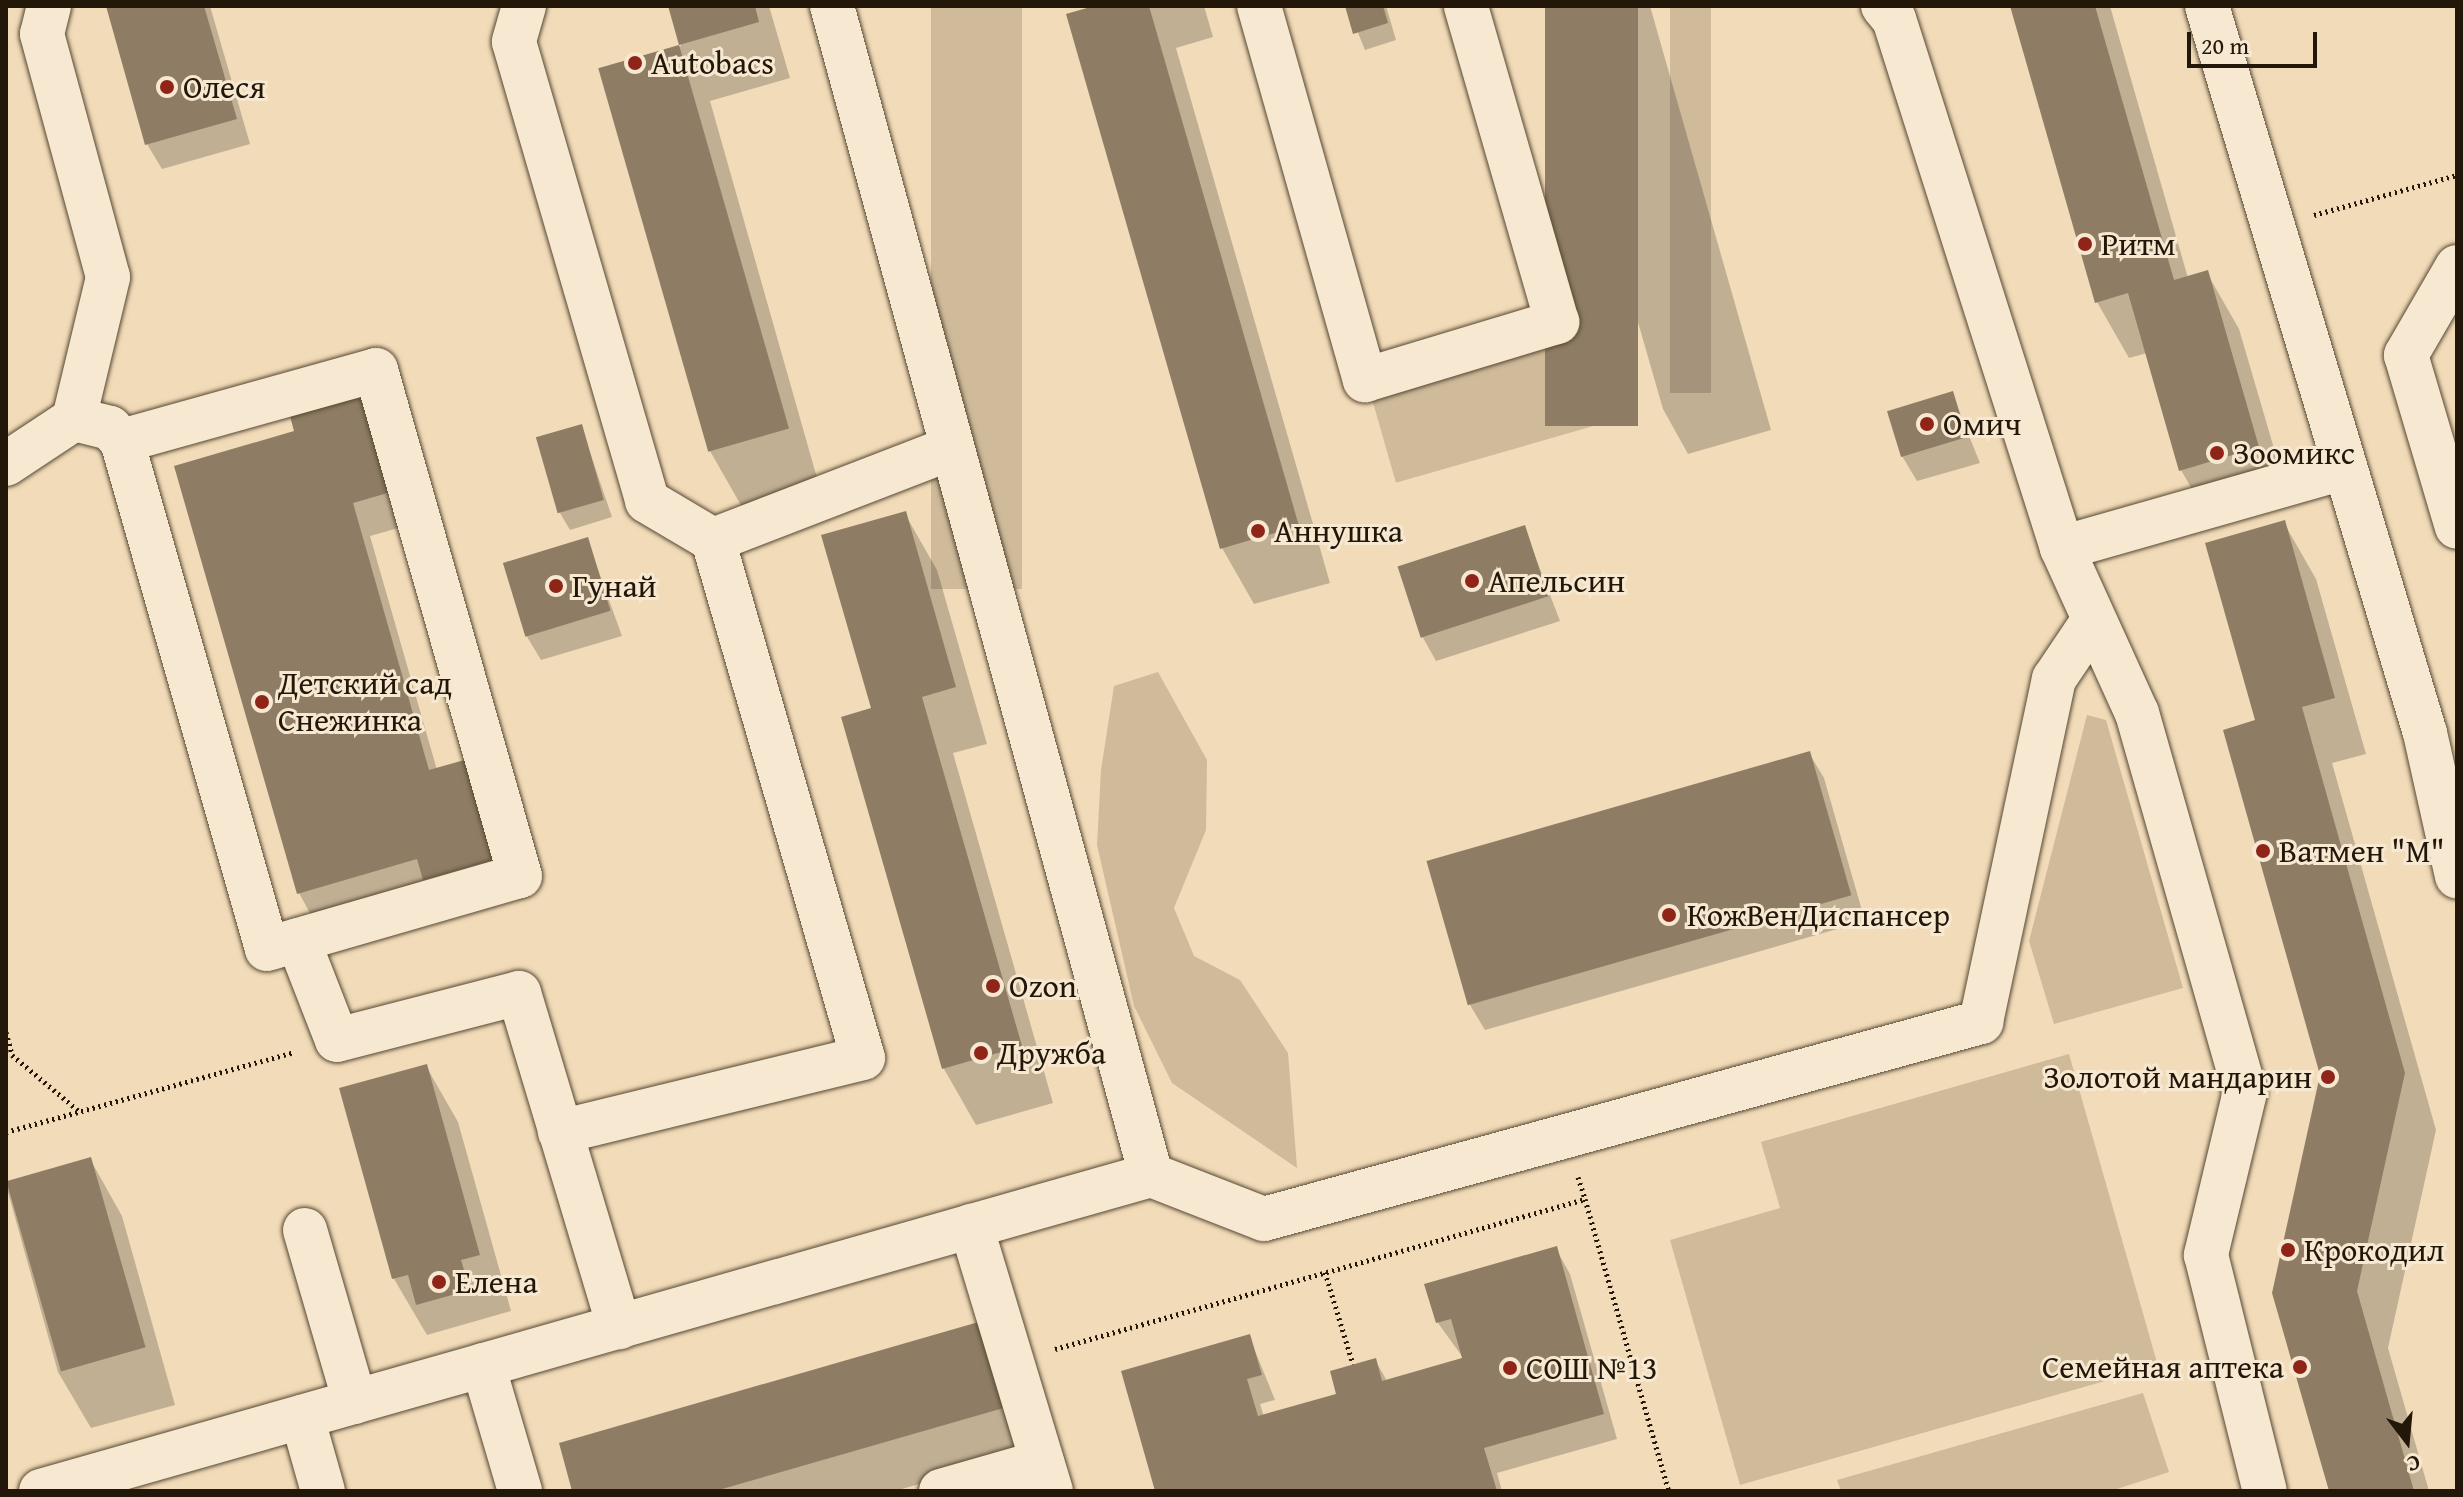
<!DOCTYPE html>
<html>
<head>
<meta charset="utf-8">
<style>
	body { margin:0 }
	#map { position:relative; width:2463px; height:1497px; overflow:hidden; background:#f2dbb8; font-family:"Gentium Book Plus",serif }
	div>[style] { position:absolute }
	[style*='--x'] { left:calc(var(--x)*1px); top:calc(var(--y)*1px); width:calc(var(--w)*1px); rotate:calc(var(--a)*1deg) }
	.green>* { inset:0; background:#cfba9a; transform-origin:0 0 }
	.shadow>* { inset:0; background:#0003 }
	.building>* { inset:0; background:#8e7d64; transform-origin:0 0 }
	.path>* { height:5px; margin-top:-2.5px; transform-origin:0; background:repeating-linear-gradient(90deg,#221708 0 2px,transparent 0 6px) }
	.roads { filter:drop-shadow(0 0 2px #564834) drop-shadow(0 0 2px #564834) }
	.minor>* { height:44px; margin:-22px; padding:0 22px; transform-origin:22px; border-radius:22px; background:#f7e8d1 }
	.dots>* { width:22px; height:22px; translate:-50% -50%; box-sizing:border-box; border:4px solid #f7e8d1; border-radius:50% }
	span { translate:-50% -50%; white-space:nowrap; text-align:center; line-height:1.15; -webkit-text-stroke:6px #f7e8d1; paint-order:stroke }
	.poi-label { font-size:32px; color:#221708 }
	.left { translate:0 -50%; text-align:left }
	.right { translate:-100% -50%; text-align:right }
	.frame { position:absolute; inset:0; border:8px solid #221708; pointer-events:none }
	.north { position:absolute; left:2367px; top:1401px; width:80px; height:80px; -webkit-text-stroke:6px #f7e8d1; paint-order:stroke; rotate:164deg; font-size:22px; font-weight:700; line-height:32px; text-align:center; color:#221708 }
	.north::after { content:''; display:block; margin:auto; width:28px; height:36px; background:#221708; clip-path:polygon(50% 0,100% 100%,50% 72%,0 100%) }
	.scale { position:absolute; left:2187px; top:32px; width:130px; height:36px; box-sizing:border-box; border:4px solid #221708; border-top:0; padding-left:10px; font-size:24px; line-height:28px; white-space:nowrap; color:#221708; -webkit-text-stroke:6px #f7e8d1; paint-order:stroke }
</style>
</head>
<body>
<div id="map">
	<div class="green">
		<div style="left:931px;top:6px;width:91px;height:583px"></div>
		<div style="left:1670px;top:6px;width:41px;height:387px"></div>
		<div style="left:1570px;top:335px;width:94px;height:208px;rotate:74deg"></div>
		<div style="clip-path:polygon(1158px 672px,1207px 760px,1206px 830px,1174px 908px,1194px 956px,1240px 980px,1288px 1053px,1297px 1168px,1172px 1083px,1134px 1006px,1097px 845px,1101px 770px,1114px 686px)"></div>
		<div style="clip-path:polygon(2087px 715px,2106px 720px,2183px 988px,2054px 1024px,2029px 941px)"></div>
		<div style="clip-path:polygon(2069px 1054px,2158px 1366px,1740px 1485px,1670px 1240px,1780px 1208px,1761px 1142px)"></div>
		<div style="clip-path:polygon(2143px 1393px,2169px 1472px,2111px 1491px,1841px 1491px,1837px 1480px)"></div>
	</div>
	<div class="shadow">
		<div style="clip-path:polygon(108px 6px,210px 6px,250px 144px,162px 169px,147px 144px)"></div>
		<div style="clip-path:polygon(670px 6px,769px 6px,790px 78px,710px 101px,819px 485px,742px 507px,710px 451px,601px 69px,681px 46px)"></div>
		<div style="clip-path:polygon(1100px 6px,1204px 6px,1213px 37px,1176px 48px,1330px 583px,1254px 604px,1222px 548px)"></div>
		<div style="clip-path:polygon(1347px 6px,1386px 6px,1396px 40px,1365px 50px)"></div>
		<div style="clip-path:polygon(1547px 6px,1650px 6px,1771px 430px,1688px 454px,1663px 409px)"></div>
		<div style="clip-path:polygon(2012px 6px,2110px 6px,2188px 278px,2207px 273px,2239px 329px,2290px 503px,2213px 526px,2181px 470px,2147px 353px,2129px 358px,2097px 302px)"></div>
		<div style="clip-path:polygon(1952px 394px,1980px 463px,1917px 481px,1902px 456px)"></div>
		<div style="clip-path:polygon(581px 426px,612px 517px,570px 530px,560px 513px)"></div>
		<div style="clip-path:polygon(389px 428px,416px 523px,370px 536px,437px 770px,521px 890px,317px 926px,299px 893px,176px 467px)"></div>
		<div style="clip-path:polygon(905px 514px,937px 570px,987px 744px,953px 753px,1053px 1103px,976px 1125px,944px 1069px,843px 718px,874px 710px)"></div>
		<div style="clip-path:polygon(2284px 523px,2316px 579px,2366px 754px,2332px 763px,2436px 1130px,2388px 1348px,2429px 1491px,2331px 1491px,2322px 1075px,2258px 722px)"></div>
		<div style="clip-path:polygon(1524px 527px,1560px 621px,1436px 661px,1422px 636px)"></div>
		<div style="clip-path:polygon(587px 539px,622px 636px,541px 660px,526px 635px)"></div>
		<div style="clip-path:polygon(1809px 753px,1824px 778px,1865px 921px,1485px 1030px,1470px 1005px)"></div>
		<div style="clip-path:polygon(426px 1066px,458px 1122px,511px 1311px,427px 1335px,394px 1279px,342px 1089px)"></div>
		<div style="clip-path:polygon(90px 1159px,122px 1216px,175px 1405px,91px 1428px,58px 1372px,6px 1185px)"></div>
		<div style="clip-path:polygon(1556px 1249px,1570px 1274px,1617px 1439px,1497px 1473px,1502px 1491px,1157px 1491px,1249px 1336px,1275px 1400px,1260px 1404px,1264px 1417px,1339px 1395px,1375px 1360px,1387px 1381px,1464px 1359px,1438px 1323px,1427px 1286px)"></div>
		<div style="clip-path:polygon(981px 1324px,1031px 1452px,895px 1491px,574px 1491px)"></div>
	</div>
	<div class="building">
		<div style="clip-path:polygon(106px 6px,204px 6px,237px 119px,145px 145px)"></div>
		<div style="clip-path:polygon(668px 6px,755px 6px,759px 22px,679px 45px)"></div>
		<div style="clip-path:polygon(1094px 6px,1149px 6px,1299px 526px,1220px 549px,1066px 14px)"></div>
		<div style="clip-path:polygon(1345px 6px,1383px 6px,1388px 23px,1353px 34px)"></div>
		<div style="left:1545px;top:6px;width:93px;height:420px"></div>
		<div style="clip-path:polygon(2010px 6px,2095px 6px,2174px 280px,2208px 270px,2259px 447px,2179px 471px,2128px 293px,2095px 303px)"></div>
		<div style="left:679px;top:45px;width:399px;height:84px;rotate:74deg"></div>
		<div style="left:1953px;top:391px;width:48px;height:69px;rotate:73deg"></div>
		<div style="clip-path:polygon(371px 393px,398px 490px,353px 503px,391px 636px,429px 770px,475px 757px,504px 857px,423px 880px,417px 859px,297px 894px,174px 466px,294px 431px,290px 416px)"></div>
		<div style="left:582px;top:424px;width:79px;height:48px;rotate:74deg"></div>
		<div style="clip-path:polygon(906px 511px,956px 687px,922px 697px,1022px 1046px,942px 1069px,841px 717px,871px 708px,821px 535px)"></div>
		<div style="clip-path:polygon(2285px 520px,2335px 698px,2302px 707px,2405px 1073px,2357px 1291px,2414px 1491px,2329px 1491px,2272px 1293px,2320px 1075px,2223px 730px,2255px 720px,2205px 543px)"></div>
		<div style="left:1525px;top:525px;width:75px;height:134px;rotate:72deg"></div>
		<div style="left:588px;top:537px;width:77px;height:89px;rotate:73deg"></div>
		<div style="left:1810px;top:751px;width:150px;height:399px;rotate:74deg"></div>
		<div style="clip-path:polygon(427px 1064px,480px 1255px,461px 1260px,470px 1290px,416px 1305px,408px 1275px,392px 1279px,339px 1088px)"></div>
		<div style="left:91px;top:1157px;width:198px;height:88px;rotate:74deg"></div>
		<div style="clip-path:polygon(1557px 1246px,1604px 1414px,1484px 1448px,1497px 1491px,1155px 1491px,1121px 1371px,1250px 1334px,1262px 1375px,1247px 1379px,1258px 1416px,1336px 1394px,1330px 1371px,1376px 1358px,1382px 1381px,1462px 1358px,1451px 1319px,1436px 1323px,1424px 1284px)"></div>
		<div style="clip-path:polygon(982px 1321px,1007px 1407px,715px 1491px,572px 1491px,559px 1443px)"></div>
	</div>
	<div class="path">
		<div style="--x:2314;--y:215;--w:148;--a:-15.6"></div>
		<div style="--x:6;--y:1032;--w:24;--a:75"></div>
		<div style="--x:12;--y:1055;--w:87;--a:39.9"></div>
		<div style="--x:6;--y:1132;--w:299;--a:-15.5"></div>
		<div style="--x:1578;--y:1177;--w:23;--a:72"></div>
		<div style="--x:1325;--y:1272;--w:96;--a:73.1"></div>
		<div style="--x:1055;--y:1349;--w:551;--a:-15.8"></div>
		<div style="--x:1585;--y:1199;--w:304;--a:74"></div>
	</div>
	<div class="roads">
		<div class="minor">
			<div style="--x:524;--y:6;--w:37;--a:106"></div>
			<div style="--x:514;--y:42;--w:478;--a:73.8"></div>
			<div style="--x:647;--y:501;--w:77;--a:30.6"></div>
			<div style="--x:713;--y:540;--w:539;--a:73.85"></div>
			<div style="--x:863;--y:1058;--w:312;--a:166.3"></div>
			<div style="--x:832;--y:6;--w:1212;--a:74.74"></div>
			<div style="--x:1259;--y:6;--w:389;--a:74.2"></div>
			<div style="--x:1365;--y:380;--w:201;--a:-16.8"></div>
			<div style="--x:1557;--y:322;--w:329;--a:-106.1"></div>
			<div style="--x:1883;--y:6;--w:17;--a:50"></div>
			<div style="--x:1894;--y:19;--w:555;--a:72.38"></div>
			<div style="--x:2062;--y:548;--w:291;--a:-15.9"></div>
			<div style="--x:2207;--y:6;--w:759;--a:73.31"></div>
			<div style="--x:2425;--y:733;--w:147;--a:77.4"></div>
			<div style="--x:2457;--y:267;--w:102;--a:120.1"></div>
			<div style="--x:2406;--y:355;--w:179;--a:73.5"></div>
			<div style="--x:74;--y:419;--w:37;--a:14"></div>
			<div style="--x:110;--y:428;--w:18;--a:47"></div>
			<div style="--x:122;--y:441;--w:528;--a:74.07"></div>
			<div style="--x:267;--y:949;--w:263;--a:-16.1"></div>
			<div style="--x:520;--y:876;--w:526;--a:-105.89"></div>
			<div style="--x:376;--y:370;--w:264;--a:164.4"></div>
			<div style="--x:6;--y:464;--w:82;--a:-33.5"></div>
			<div style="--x:74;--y:419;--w:146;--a:-76.5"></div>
			<div style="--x:108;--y:277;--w:252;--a:-105.2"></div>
			<div style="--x:42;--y:34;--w:29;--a:-76"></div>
			<div style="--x:713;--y:540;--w:256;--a:-21.1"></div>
			<div style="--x:2062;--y:548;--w:181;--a:65.6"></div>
			<div style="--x:2137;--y:713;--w:394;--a:74.1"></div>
			<div style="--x:2245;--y:1092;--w:168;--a:103.5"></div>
			<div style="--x:2206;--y:1255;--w:243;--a:76"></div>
			<div style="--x:298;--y:940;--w:107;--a:68.7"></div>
			<div style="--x:337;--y:1040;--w:188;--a:-14.5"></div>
			<div style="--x:519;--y:993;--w:349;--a:73.3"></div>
			<div style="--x:971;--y:1226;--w:277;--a:73.2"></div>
			<div style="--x:305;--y:1230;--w:179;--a:73.8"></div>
			<div style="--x:483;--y:1365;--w:131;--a:73.6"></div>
			<div style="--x:302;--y:1417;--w:77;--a:74.2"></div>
			<div style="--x:41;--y:1491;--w:1154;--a:-15.89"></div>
			<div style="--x:1151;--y:1175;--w:121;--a:21.3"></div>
			<div style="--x:1264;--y:1219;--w:744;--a:-15.36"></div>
			<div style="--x:1981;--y:1022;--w:351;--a:-78"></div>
			<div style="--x:2054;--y:679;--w:70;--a:-56.1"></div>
			<div style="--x:941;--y:1491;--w:105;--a:-16"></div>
		</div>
	</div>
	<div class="dots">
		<div style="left:635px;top:63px;background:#8f2418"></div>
		<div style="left:167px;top:87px;background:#8f2418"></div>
		<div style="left:2085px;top:244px;background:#8f2418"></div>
		<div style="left:1927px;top:424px;background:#8f2418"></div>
		<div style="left:2217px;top:453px;background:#8f2418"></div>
		<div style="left:1258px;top:531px;background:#8f2418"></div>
		<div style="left:1472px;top:581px;background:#8f2418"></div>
		<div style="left:556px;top:586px;background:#8f2418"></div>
		<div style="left:262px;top:702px;background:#8f2418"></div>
		<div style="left:2263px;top:851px;background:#8f2418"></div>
		<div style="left:1669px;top:915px;background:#8f2418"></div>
		<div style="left:993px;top:986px;background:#8f2418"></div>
		<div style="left:981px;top:1053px;background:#8f2418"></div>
		<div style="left:2328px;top:1077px;background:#8f2418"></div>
		<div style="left:2288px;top:1250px;background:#8f2418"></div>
		<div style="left:439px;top:1282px;background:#8f2418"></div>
		<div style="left:2300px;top:1367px;background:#8f2418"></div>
		<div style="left:1510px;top:1368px;background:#8f2418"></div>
	</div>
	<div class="poi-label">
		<span class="left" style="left:651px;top:63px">Autobacs</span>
		<span class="left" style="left:183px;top:87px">Олеся</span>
		<span class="left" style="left:2101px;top:244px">Ритм</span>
		<span class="left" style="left:1943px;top:424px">Омич</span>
		<span class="left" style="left:2233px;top:453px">Зоомикс</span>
		<span class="left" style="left:1274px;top:531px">Аннушка</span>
		<span class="left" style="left:1488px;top:581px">Апельсин</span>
		<span class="left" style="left:572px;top:586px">Гунай</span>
		<span class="left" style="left:278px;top:702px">Детский сад<br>Снежинка</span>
		<span class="left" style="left:2279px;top:851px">Ватмен "М"</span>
		<span class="left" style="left:1687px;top:915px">КожВенДиспансер</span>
		<span class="left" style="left:1009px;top:986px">Ozon</span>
		<span class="left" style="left:997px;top:1053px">Дружба</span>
		<span class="right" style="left:2312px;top:1077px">Золотой мандарин</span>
		<span class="left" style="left:2304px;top:1250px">Крокодил</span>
		<span class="left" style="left:455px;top:1282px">Елена</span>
		<span class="right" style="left:2284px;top:1367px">Семейная аптека</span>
		<span class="left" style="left:1526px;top:1368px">СОШ №13</span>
	</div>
	<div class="frame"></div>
	<div class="north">С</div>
	<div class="scale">20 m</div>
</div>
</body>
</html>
